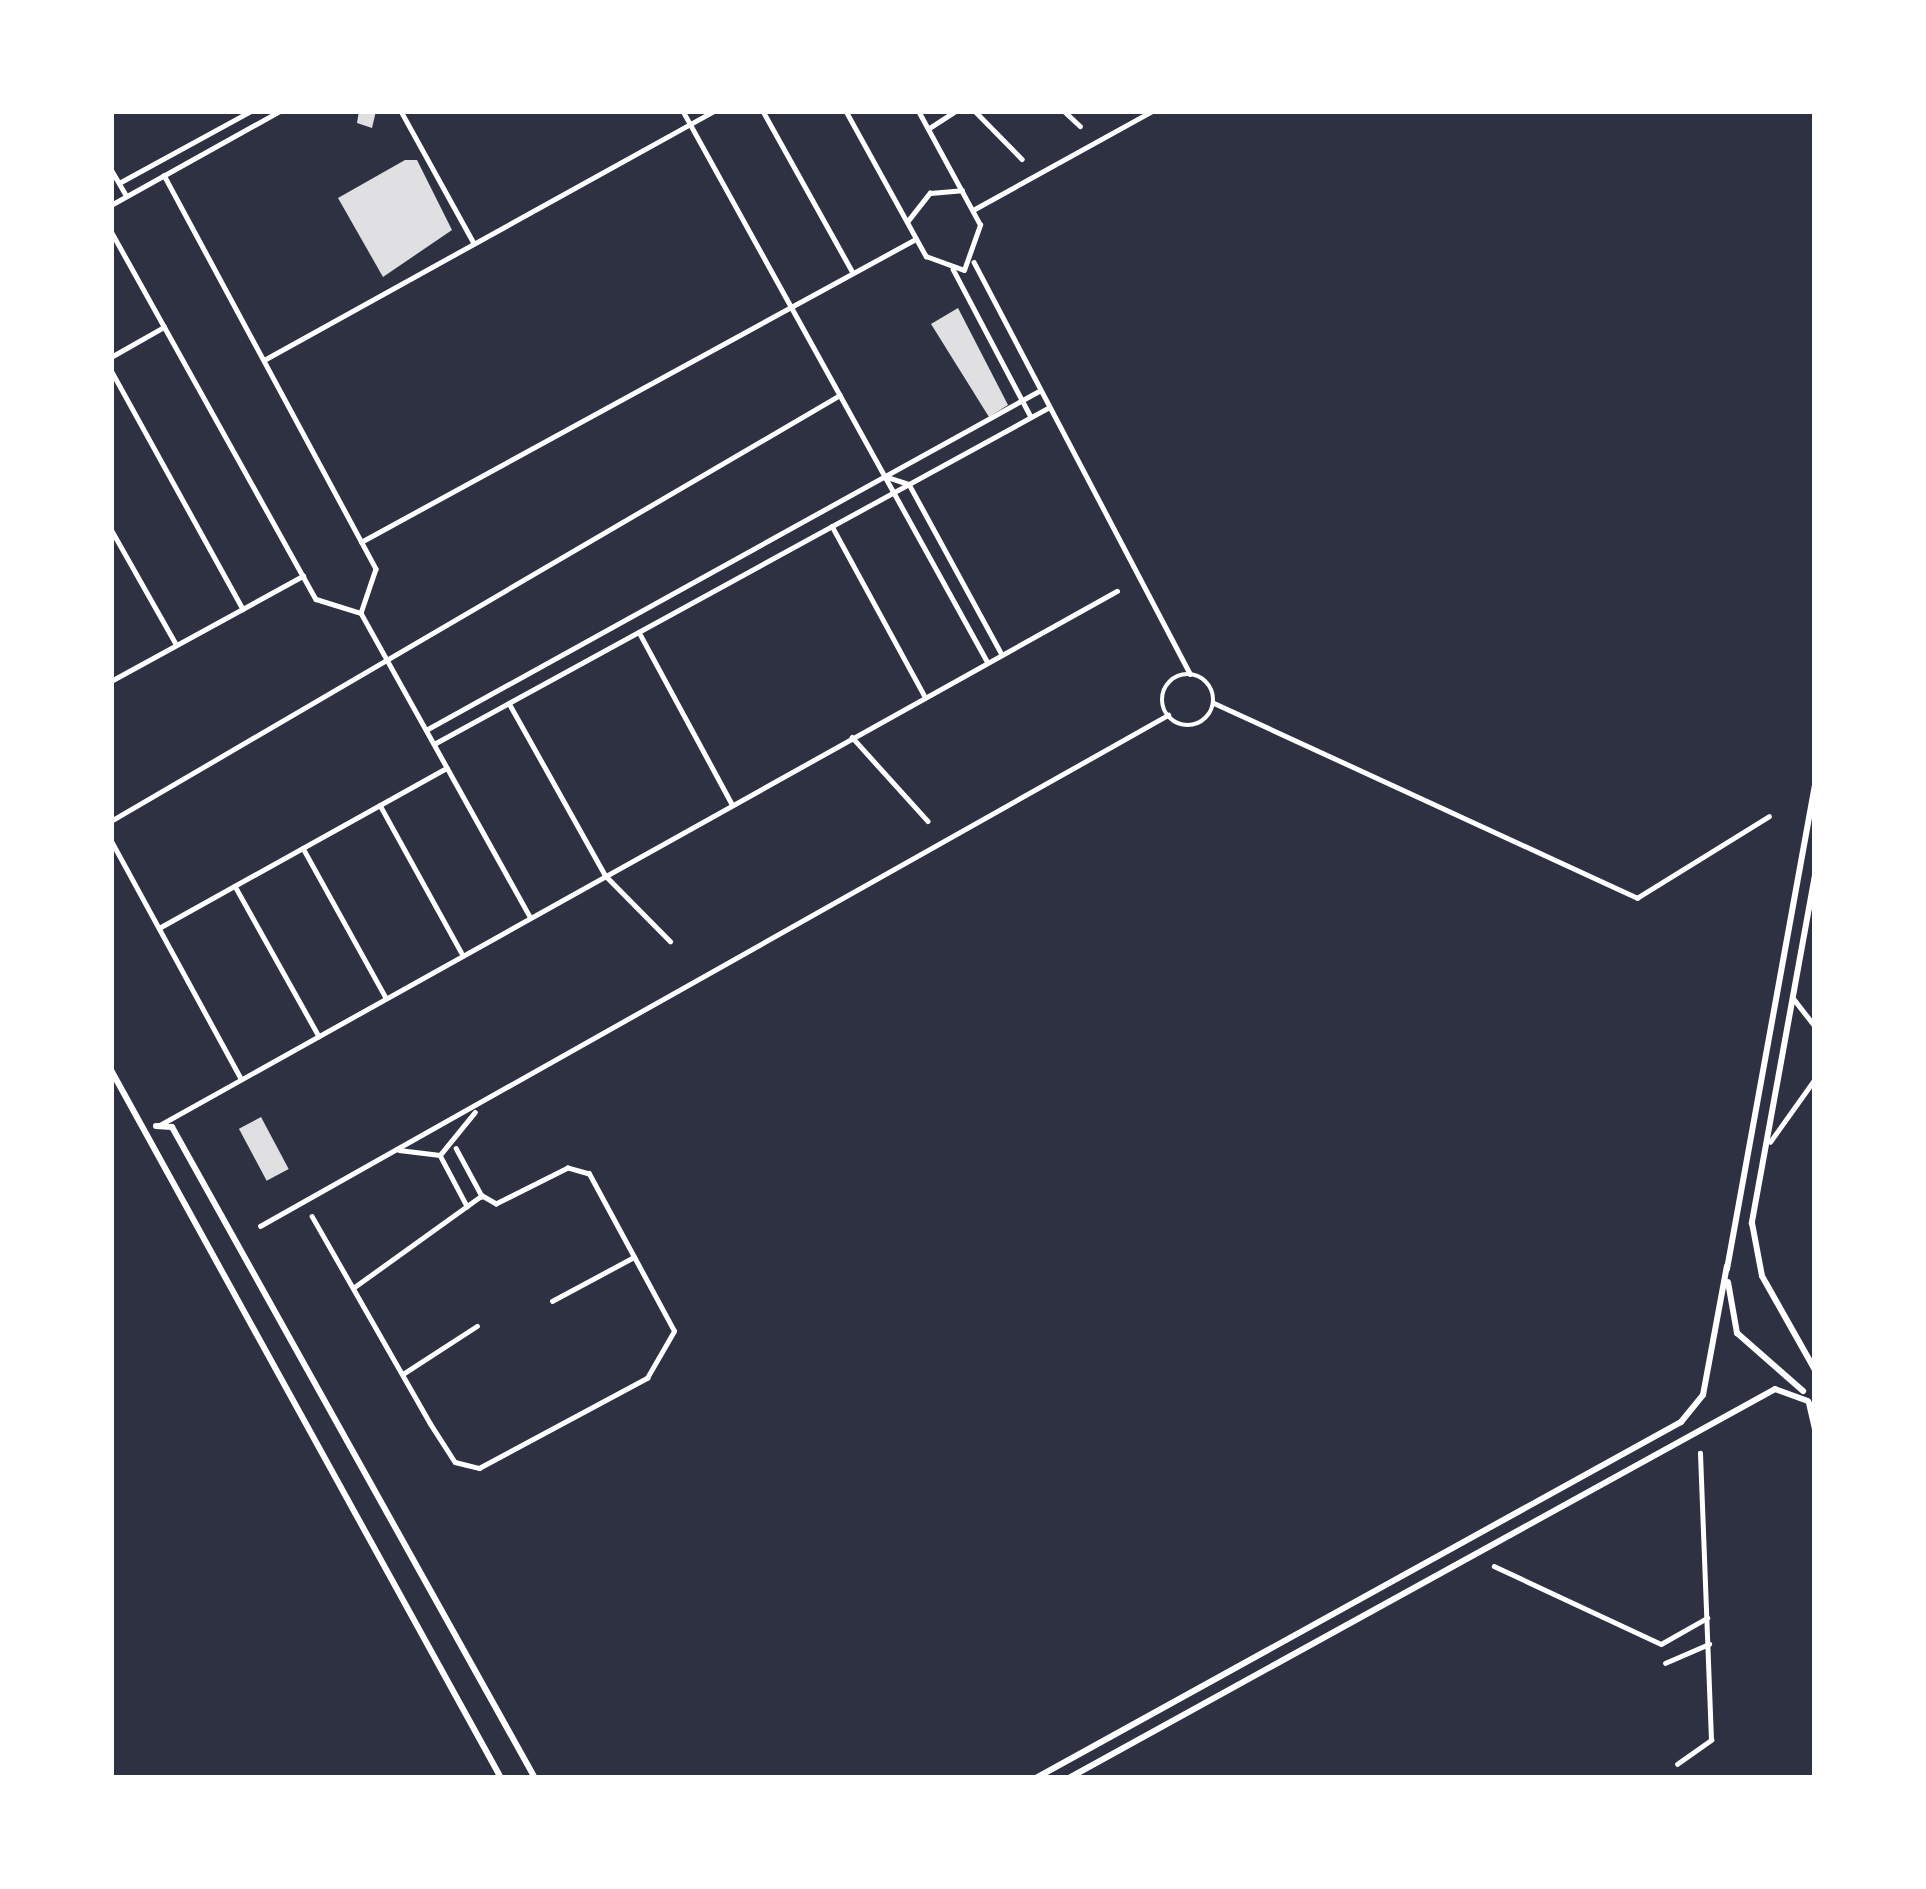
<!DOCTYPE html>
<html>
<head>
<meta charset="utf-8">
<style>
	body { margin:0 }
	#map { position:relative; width:1926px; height:1889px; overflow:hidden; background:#2d3142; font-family:"DejaVu Sans",sans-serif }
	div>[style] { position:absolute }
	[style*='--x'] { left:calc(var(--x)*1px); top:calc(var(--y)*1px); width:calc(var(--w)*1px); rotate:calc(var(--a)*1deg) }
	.building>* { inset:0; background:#e0e0e3; transform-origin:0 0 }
	.minor>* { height:4.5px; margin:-2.25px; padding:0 2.25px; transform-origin:2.25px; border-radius:2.25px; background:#fff }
	.minor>.ring { margin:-2.25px; padding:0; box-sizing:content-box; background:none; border:4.5px solid #fff; border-radius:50% }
	.tertiary>* { height:4.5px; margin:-2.25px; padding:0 2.25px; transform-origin:2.25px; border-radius:2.25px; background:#fff }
	.secondary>* { height:6px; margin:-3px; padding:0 3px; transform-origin:3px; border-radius:3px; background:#fff }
	.primary>* { height:6px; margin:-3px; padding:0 3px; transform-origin:3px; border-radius:3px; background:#fff }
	span { translate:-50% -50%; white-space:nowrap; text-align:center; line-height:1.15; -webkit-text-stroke:9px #fff; paint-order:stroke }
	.frame { position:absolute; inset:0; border:114px solid #fff; pointer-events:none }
</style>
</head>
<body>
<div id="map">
	<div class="building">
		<div style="clip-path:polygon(359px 111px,376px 111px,372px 128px,357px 123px)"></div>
		<div style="clip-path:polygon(405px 160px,417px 160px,452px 230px,383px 277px,338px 198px)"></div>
		<div style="clip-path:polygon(958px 308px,1008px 405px,989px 417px,931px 324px)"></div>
		<div style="left:261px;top:1117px;width:59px;height:25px;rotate:62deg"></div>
	</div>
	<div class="minor">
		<div style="--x:401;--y:111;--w:151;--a:61.1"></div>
		<div style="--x:683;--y:111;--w:628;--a:61.07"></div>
		<div style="--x:763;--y:111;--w:185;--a:60.9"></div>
		<div style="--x:846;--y:111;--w:166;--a:61.1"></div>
		<div style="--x:926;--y:256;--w:40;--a:20.2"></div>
		<div style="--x:964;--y:270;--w:48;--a:-70.4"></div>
		<div style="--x:980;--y:225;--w:130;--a:-118.5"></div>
		<div style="--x:975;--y:111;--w:67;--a:45.6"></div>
		<div style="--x:1064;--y:111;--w:22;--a:43"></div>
		<div style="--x:928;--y:129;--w:33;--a:-33"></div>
		<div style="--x:111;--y:169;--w:30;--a:60"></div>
		<div style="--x:164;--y:175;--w:447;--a:61.7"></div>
		<div style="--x:376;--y:569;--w:46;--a:108.8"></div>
		<div style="--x:119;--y:183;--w:150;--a:-28.6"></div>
		<div style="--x:111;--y:205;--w:193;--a:-29.1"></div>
		<div style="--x:973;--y:210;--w:205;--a:-28.9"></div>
		<div style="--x:907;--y:222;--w:37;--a:-52"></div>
		<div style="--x:930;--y:193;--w:32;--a:-5"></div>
		<div style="--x:111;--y:231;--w:421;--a:60.9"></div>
		<div style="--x:316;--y:599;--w:47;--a:17.3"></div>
		<div style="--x:361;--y:613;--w:348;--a:60.9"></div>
		<div style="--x:974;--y:262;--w:465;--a:62.3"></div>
		<div style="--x:953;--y:269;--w:167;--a:62.2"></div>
		<div style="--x:111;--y:357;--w:61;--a:-29.5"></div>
		<div style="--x:264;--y:360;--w:514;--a:-28.96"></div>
		<div style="--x:111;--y:370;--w:273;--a:61.1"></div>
		<div style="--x:887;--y:477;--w:23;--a:18"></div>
		<div style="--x:909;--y:484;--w:192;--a:61.4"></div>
		<div style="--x:832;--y:526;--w:192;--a:61.4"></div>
		<div style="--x:111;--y:529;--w:132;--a:60.5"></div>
		<div style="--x:361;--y:542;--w:630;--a:-28.64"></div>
		<div style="--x:639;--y:632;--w:196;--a:61.6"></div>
		<div class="ring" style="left:1162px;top:674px;width:47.5px;height:47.5px"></div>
		<div style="--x:111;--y:681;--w:219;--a:-28.7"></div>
		<div style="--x:509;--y:703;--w:197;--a:60.8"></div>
		<div style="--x:605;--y:875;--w:93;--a:45.4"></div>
		<div style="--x:1214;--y:703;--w:466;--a:24.7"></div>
		<div style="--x:1637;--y:898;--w:155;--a:-31.8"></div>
		<div style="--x:426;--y:730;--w:700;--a:-28.94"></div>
		<div style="--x:852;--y:737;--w:113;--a:47.9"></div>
		<div style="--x:434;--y:744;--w:700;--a:-28.69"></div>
		<div style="--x:380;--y:805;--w:168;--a:61.1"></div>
		<div style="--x:111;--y:821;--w:844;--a:-30.3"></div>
		<div style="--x:111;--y:840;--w:271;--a:61.4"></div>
		<div style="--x:303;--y:848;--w:171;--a:61"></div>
		<div style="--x:235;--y:886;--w:172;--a:60.8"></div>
		<div style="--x:159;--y:928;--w:329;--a:-29.1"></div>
		<div style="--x:158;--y:1126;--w:1098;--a:-29.16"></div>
		<div style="--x:456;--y:1148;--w:55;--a:61.6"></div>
		<div style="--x:399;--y:1150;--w:41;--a:7"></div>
		<div style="--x:440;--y:1155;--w:55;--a:-50.9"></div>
		<div style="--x:440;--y:1155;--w:58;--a:62.1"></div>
		<div style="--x:312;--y:1216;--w:238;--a:60.3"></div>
		<div style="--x:430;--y:1423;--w:46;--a:57.3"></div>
		<div style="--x:455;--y:1462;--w:25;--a:14"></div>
		<div style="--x:479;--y:1468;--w:191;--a:-28.2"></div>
		<div style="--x:647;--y:1378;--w:54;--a:-60.1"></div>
		<div style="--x:674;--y:1331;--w:179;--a:-118.4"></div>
		<div style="--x:589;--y:1174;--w:22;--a:-164"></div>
		<div style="--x:568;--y:1168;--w:80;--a:153.4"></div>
		<div style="--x:496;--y:1204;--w:16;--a:-150"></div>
		<div style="--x:482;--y:1196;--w:158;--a:144.3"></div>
		<div style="--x:260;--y:1226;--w:1042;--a:-29.37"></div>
		<div style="--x:552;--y:1301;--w:93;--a:-28.2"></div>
		<div style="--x:403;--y:1374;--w:88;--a:-33"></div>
		<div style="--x:1494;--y:1566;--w:184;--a:25"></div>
		<div style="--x:1661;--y:1644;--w:53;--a:-29.5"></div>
		<div style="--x:1665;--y:1663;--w:48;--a:-23.4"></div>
		<div style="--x:1677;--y:1764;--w:42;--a:-35.2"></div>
		<div style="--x:1711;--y:1740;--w:287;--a:-92.2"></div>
	</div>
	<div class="tertiary">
		<div style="--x:1793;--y:998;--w:36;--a:52"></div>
		<div style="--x:1770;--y:1142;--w:77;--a:-54.5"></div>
	</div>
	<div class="secondary">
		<div style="--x:111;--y:1070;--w:808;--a:61.15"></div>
		<div style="--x:156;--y:1126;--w:16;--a:4"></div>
		<div style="--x:172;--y:1127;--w:745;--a:60.86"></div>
	</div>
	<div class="primary">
		<div style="--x:1815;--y:875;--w:354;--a:100.3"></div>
		<div style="--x:1752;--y:1223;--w:54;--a:79.3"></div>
		<div style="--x:1762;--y:1276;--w:108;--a:60.6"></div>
		<div style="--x:1727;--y:1269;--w:490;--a:-79.7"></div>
		<div style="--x:1728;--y:1282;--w:52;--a:80"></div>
		<div style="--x:1737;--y:1333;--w:88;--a:41.3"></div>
		<div style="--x:1809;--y:1403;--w:27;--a:77"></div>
		<div style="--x:1036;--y:1778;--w:737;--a:-28.9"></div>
		<div style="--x:1681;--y:1422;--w:35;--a:-51"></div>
		<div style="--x:1703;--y:1395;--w:131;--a:-79.5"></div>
		<div style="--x:1069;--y:1778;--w:806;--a:-28.85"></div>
		<div style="--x:1775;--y:1389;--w:35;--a:20"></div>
	</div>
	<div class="frame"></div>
</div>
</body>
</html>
